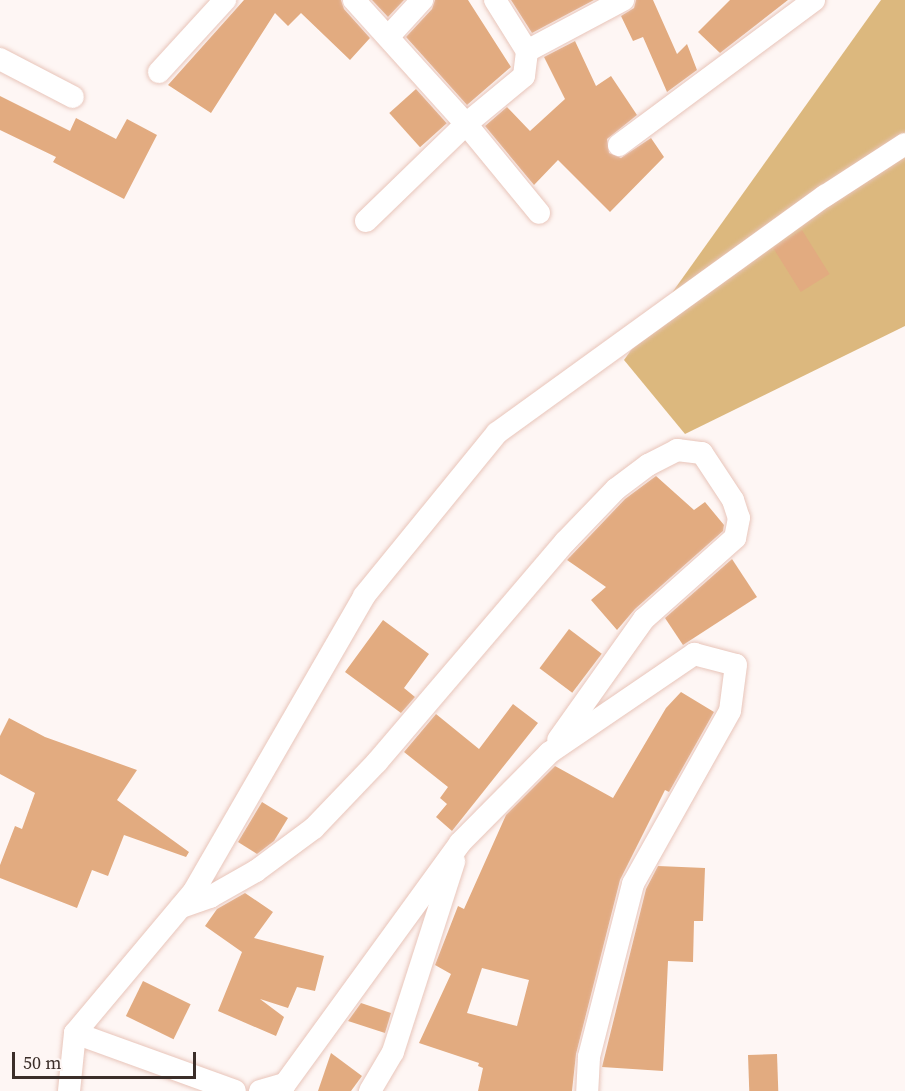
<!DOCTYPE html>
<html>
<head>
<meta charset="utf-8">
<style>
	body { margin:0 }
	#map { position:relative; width:905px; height:1091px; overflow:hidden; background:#fef6f4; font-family:"Source Serif 4",serif }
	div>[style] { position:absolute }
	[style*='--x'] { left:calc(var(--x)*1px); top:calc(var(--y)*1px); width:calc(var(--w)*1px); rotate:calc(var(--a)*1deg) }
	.forest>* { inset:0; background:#dcb87e }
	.building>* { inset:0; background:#e2ab80; transform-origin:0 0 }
	.roads { filter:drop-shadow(0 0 2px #e8c5ba) drop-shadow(0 0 2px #e8c5ba) }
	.street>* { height:22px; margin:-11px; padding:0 11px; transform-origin:11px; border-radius:11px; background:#fff }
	span { translate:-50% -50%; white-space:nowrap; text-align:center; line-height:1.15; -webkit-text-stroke:5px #fef6f4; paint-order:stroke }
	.scale { position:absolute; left:12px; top:1052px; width:184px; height:27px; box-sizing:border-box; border:3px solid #3b2e29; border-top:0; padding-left:8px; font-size:18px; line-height:21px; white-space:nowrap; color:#3b2e29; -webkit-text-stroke:4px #fef6f4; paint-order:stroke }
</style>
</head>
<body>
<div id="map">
	<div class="forest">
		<div style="clip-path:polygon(881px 0,905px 0,905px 326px,685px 434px,624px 360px)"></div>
	</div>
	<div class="building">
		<div style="clip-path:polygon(244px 0,341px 0,344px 9px,370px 38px,350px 60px,301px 13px,288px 26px,275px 13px,211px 113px,168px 85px)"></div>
		<div style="clip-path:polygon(372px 0,404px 0,388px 17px)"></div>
		<div style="clip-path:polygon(435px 0,468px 0,511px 67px,467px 105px,406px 37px,432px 9px)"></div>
		<div style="clip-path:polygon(511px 0,594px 0,532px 33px)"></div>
		<div style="clip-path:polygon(636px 0,653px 0,677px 54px,687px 44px,697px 70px,667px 92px,643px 37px,633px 41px,621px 16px,634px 8px)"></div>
		<div style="clip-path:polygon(730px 0,788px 0,720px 53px,698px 32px)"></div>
		<div style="clip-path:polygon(575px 41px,596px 86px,611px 76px,637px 115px,607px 139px,609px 153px,621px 158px,651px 138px,664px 157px,610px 212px,558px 160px,534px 185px,485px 126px,507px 107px,530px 131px,565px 99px,544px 57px)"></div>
		<div style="left:416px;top:89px;width:46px;height:36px;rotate:48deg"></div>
		<div style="clip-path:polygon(0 96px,70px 131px,76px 118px,116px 139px,127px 119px,157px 135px,124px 199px,53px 162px,56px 157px,0 130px)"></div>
		<div style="left:802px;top:230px;width:52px;height:34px;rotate:58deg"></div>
		<div style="clip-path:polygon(656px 476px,694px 510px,705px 502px,724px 525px,723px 531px,635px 609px,617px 630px,591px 600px,606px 587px,567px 560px,625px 499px)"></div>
		<div style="clip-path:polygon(732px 559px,757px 597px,683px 645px,665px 618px)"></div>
		<div style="clip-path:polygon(383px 620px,429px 654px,404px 688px,415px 697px,401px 713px,345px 672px)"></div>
		<div style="left:569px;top:629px;width:41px;height:49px;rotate:37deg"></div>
		<div style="clip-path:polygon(evenodd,681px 692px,714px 712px,669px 792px,665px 790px,620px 880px,576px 1054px,572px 1091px,478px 1091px,483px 1068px,478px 1066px,479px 1063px,419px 1043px,451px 974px,435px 965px,458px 906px,464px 909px,506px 815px,555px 766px,613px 798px,666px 708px,681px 692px,482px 968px,529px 980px,517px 1026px,467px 1013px,482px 968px)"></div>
		<div style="clip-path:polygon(513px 704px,538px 723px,452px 831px,436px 817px,447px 804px,440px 798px,448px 787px,404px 752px,436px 714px,479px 749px)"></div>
		<div style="clip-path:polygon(9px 718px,45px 737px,137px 770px,117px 800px,189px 852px,186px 857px,124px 835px,108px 876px,92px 870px,77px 908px,0 878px,0 865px,15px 826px,22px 829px,35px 793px,0 774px,0 736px)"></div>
		<div style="clip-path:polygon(262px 802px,288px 818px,274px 841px,257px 854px,238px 842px)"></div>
		<div style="clip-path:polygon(658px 866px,705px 868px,703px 921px,694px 921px,693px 962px,668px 961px,663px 1071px,602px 1067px,646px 889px)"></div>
		<div style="clip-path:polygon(245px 893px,273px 912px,254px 938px,324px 956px,315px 991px,297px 987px,288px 1008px,260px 999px,284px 1017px,276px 1036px,218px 1011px,242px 952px,205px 926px,217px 909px)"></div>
		<div style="left:143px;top:981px;width:53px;height:39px;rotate:26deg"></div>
		<div style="clip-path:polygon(361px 1003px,391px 1013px,385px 1033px,348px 1021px)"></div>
		<div style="clip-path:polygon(331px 1053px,362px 1076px,351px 1091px,318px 1091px)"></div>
		<div style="left:777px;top:1054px;width:37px;height:29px;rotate:88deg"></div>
	</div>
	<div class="roads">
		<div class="street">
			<div style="--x:354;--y:0;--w:167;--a:47.9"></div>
			<div style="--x:466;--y:124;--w:115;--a:50.6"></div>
			<div style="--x:495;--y:0;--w:60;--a:57.9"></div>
			<div style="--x:389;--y:36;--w:49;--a:-47.5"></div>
			<div style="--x:0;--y:59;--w:82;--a:27.5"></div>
			<div style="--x:159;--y:72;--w:98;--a:-47.5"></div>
			<div style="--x:619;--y:145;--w:243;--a:-36.6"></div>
			<div style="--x:366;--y:221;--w:139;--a:-44.1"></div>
			<div style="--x:466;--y:124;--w:75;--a:-39.6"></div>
			<div style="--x:524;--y:76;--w:25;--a:-83"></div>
			<div style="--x:527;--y:51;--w:109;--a:-28"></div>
			<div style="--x:181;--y:907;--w:31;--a:-19"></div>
			<div style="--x:210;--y:897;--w:53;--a:-29.5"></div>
			<div style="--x:256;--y:871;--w:72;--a:-36.6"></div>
			<div style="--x:314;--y:828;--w:91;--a:-46.3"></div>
			<div style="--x:377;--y:762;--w:289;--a:-49.5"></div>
			<div style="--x:565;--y:542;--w:74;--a:-46.1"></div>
			<div style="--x:616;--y:489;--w:40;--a:-37"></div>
			<div style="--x:648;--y:465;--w:33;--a:-27"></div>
			<div style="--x:677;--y:450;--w:25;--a:7"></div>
			<div style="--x:702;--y:453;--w:56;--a:56.6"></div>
			<div style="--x:733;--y:500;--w:19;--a:72"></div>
			<div style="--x:739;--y:518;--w:20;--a:101"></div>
			<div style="--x:735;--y:538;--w:122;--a:138.3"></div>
			<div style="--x:644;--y:619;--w:148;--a:125.4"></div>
			<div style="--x:75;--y:1033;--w:170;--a:19.9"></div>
			<div style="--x:69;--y:1091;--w:58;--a:-84.1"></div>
			<div style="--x:75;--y:1033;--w:185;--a:-50"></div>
			<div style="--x:194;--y:891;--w:340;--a:-60"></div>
			<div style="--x:364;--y:596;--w:210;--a:-50.8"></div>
			<div style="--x:497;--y:433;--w:405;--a:-35.9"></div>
			<div style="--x:825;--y:196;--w:95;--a:-33"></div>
			<div style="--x:260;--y:1091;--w:26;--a:-16"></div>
			<div style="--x:285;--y:1084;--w:298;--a:-54"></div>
			<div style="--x:460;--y:843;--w:127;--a:-45.3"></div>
			<div style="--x:549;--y:753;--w:176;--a:-34.3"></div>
			<div style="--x:694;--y:654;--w:43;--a:14.7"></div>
			<div style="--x:736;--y:665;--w:46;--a:97.4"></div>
			<div style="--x:730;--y:711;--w:198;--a:119.3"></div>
			<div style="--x:633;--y:884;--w:179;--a:104.3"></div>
			<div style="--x:589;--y:1057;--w:34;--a:93"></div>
			<div style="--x:370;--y:1091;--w:45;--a:-59.5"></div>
			<div style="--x:393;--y:1052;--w:200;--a:-72.2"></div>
		</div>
	</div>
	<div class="scale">50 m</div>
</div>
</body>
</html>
